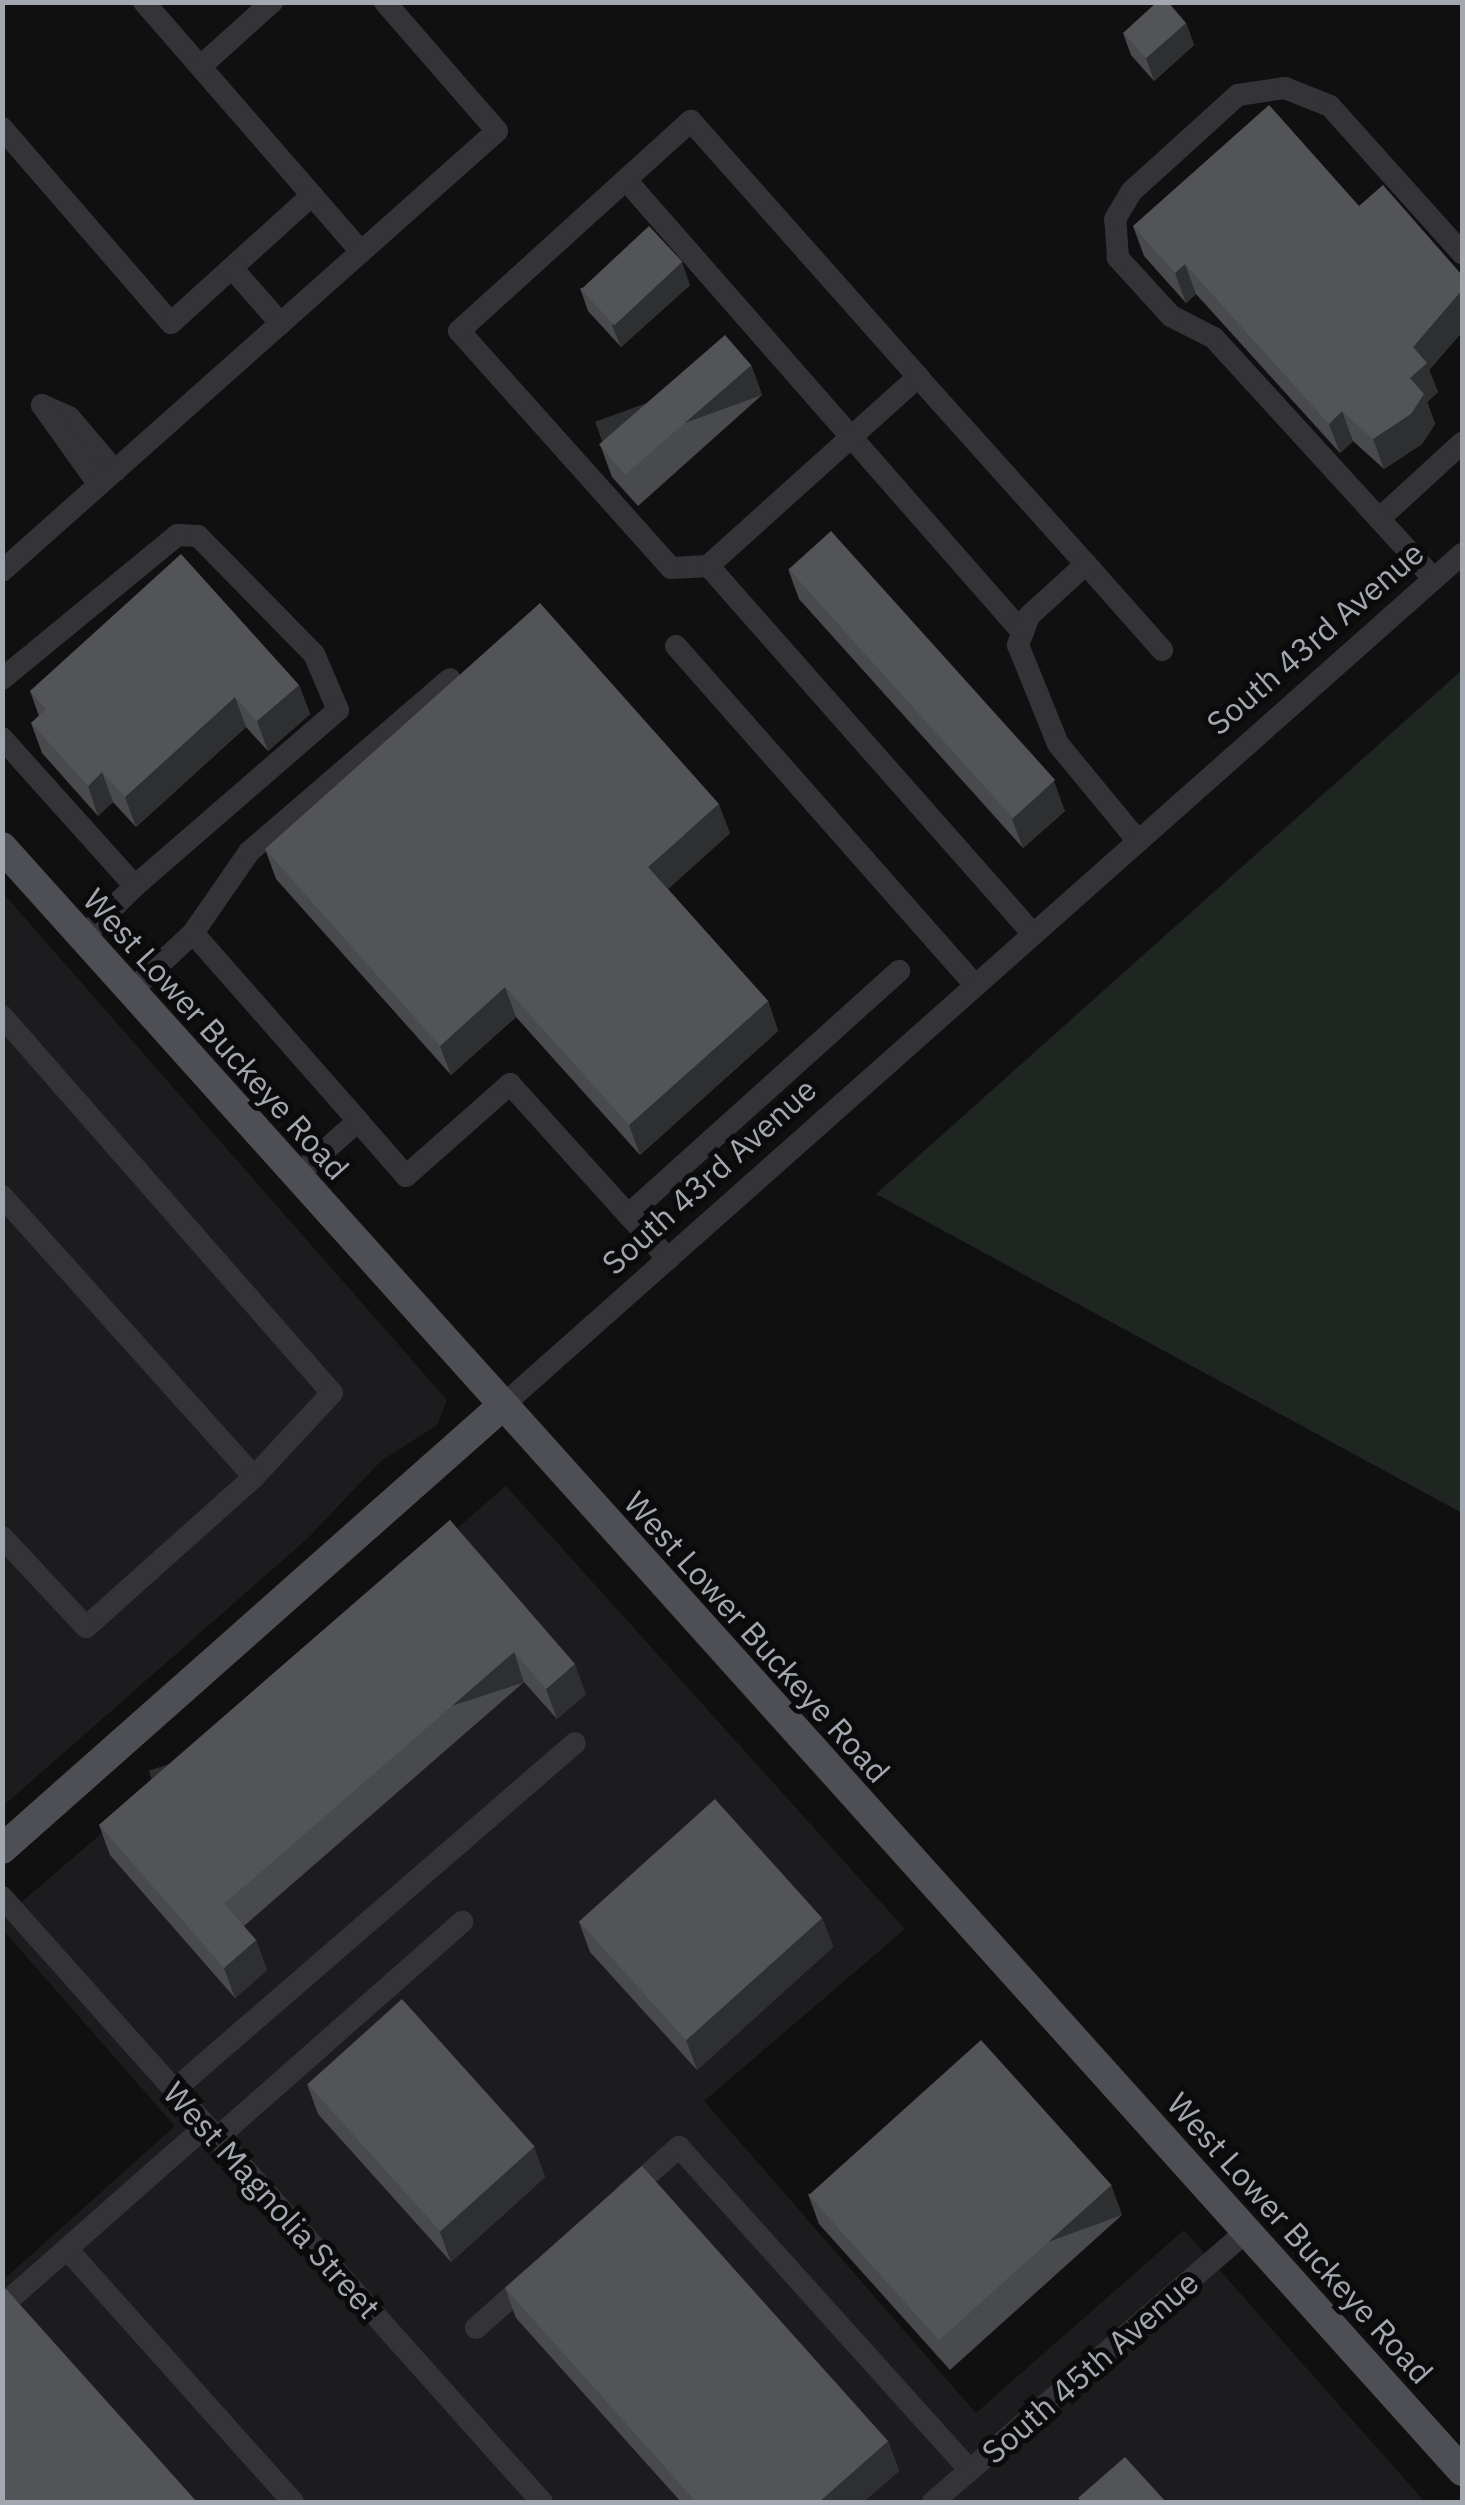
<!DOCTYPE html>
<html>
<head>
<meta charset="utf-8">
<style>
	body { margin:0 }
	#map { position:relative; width:1465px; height:2505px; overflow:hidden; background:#101011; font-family:"IBM Plex Sans",sans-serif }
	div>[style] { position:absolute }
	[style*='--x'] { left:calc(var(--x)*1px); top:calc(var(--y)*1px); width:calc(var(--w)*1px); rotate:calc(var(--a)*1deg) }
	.built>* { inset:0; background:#1c1c1e }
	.green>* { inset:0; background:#1f2520 }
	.minor>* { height:22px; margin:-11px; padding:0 11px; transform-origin:11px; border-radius:11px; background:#343438 }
	.major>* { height:30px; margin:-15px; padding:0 15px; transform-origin:15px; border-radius:15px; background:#4e4f54 }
	.wall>* { inset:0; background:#494a4d }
	.shaded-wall>* { inset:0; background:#2e2f31; transform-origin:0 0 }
	.building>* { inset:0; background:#525458; transform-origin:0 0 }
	span { translate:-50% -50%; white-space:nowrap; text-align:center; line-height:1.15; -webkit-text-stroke:10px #0b0b0c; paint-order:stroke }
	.street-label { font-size:32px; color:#a3a7b0 }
	.frame { position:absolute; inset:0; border:5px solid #a3a7b0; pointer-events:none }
</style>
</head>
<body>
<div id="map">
	<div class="built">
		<div style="clip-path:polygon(2px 892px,447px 1400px,437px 1425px,381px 1461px,307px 1539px,3px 1806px)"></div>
		<div style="clip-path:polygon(506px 1486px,905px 1929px,704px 2101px,976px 2413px,1184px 2230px,1425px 2502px,3px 2502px,2px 2281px,175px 2126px,3px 1930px,3px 1918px)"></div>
	</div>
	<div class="green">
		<div style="clip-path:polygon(1462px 670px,1462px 1513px,876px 1194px)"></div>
	</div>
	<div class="minor">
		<div style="--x:144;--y:2;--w:331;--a:49"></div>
		<div style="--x:201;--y:66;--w:96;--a:-42"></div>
		<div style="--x:2;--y:128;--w:258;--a:49.1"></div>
		<div style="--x:171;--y:323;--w:190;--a:-42.2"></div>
		<div style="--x:626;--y:180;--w:602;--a:48.77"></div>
		<div style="--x:232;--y:268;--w:74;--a:48.8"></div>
		<div style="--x:42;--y:405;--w:30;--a:24"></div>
		<div style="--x:69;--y:417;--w:71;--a:49.6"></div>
		<div style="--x:42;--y:405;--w:98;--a:54.5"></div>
		<div style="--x:1379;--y:519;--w:113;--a:-42.5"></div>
		<div style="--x:1086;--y:564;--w:115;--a:48.5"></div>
		<div style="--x:708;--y:566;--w:37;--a:177"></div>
		<div style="--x:671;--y:568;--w:318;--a:-131.8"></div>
		<div style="--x:459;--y:331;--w:313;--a:-42.2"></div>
		<div style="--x:691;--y:121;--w:342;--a:48.4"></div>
		<div style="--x:2;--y:571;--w:662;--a:-41.63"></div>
		<div style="--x:497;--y:131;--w:171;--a:-131"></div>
		<div style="--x:1434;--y:579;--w:326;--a:-132.4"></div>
		<div style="--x:1214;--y:338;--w:48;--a:-152.9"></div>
		<div style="--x:1171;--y:316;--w:79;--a:-132.4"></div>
		<div style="--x:1118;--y:258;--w:39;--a:-94"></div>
		<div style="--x:1115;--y:219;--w:33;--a:-59"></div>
		<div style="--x:1132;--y:191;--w:143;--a:-42.2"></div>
		<div style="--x:1238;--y:95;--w:48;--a:-8.5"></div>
		<div style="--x:1285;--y:88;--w:48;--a:21.8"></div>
		<div style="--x:1330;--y:106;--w:198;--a:48.1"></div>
		<div style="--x:676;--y:646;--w:453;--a:48.6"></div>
		<div style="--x:2;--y:679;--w:227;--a:-39.4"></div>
		<div style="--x:177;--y:535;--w:21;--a:3"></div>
		<div style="--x:198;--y:536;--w:165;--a:45.5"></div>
		<div style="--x:314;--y:654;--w:61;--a:66.8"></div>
		<div style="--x:338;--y:710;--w:269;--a:139.1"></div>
		<div style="--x:2;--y:738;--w:199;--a:48.1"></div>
		<div style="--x:135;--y:886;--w:73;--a:135.6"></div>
		<div style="--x:193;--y:933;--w:98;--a:-55.3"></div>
		<div style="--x:249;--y:852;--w:265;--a:-40.7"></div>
		<div style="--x:1033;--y:934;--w:491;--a:-131.4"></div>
		<div style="--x:708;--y:566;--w:283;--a:-42"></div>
		<div style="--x:918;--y:377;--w:251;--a:48.1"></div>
		<div style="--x:1086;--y:564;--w:77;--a:137.6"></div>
		<div style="--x:1029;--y:616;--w:31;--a:111"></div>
		<div style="--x:1018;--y:645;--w:107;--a:68"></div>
		<div style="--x:1058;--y:744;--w:126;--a:50.5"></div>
		<div style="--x:130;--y:992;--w:86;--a:-43.1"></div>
		<div style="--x:193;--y:933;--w:250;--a:48.7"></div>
		<div style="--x:358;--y:1121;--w:83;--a:138.4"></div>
		<div style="--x:2;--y:1016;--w:501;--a:48.8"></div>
		<div style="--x:332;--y:1393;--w:115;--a:132.9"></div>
		<div style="--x:358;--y:1121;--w:73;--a:48.9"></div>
		<div style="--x:406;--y:1176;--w:139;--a:-41.5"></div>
		<div style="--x:510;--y:1084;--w:236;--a:47.9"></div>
		<div style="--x:2;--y:1196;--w:377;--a:48.1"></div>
		<div style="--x:254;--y:1477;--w:225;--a:138.2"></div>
		<div style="--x:86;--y:1627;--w:123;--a:-133"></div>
		<div style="--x:628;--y:1215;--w:365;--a:-42"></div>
		<div style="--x:502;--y:1406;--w:1284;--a:-41.59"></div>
		<div style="--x:2;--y:1897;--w:811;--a:48.25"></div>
		<div style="--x:174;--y:2090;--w:530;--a:-40.87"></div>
		<div style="--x:217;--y:2138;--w:327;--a:-41.4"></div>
		<div style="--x:626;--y:2194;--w:71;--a:-41.6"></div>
		<div style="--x:679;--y:2147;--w:435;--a:48"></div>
		<div style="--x:67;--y:2249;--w:339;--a:48.2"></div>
		<div style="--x:2;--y:2306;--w:272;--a:-41.4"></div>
		<div style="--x:476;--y:2328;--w:74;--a:-41.7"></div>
		<div style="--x:933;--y:2502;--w:413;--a:-40.8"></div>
	</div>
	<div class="major">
		<div style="--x:2;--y:847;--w:2184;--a:48.04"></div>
		<div style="--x:2;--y:1849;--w:668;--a:-41.54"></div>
	</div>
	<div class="wall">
		<div style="clip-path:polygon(1186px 23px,1194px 45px,1154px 81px,1131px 55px,1123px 33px)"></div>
		<div style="clip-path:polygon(1359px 206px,1462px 275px,1462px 332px,1429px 370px,1438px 392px,1427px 402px,1435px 424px,1422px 444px,1384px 469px,1353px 441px,1340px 453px,1196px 294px,1186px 303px,1144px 256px,1133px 226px)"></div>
		<div style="clip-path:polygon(690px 285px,621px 347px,588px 311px,580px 288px)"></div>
		<div style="clip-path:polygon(751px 365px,762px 395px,638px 506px,612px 477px,601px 447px)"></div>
		<div style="clip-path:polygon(788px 569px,1065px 811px,1023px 848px,799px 599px)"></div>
		<div style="clip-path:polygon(299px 685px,310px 714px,268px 751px,246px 727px,136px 827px,113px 802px,98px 816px,42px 753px,31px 723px,39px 716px,30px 691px)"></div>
		<div style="clip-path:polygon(730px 833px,668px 889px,768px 1001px,778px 1031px,640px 1155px,516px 1017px,451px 1075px,276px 879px,265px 849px)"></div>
		<div style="clip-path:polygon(450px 1520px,586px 1694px,557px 1719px,524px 1682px,244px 1926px,256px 1940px,267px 1970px,235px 1998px,110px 1855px,99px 1825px)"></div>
		<div style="clip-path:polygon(822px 1918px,833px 1947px,697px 2070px,590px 1952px,579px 1922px)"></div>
		<div style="clip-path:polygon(307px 2084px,534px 2147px,545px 2177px,451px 2262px,318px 2114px)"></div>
		<div style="clip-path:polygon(1111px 2185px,1122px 2215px,950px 2370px,819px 2224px,808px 2194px)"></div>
		<div style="clip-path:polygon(505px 2288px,888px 2441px,899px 2471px,863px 2502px,681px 2502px,516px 2318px)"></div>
	</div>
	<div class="shaded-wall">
		<div style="clip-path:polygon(1186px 23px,1194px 45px,1154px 81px,1146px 58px)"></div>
		<div style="clip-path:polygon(682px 262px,690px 285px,621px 347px,612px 325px)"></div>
		<div style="clip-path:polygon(1185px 264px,1196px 294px,1186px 303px,1175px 273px)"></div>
		<div style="clip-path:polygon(1462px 290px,1462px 332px,1429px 370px,1438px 392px,1427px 402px,1435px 424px,1422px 444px,1384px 469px,1373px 439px,1410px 378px,1413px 347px)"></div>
		<div style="left:751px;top:365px;width:32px;height:166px;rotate:70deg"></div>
		<div style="clip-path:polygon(1342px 411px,1353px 441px,1340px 453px,1329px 424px)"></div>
		<div style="clip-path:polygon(299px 685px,310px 714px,268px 751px,257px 721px)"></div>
		<div style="clip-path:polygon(235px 697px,246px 727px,136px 827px,125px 797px)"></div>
		<div style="clip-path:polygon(102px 772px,113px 802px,98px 816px,88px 786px)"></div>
		<div style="clip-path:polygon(1054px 781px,1065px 811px,1023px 848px,1012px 819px)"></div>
		<div style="clip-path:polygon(719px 804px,730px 833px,659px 897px,648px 867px)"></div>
		<div style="clip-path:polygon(505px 987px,516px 1017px,451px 1075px,440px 1046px)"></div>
		<div style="clip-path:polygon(768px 1001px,778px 1031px,640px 1155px,629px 1125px)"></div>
		<div style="left:514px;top:1652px;width:32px;height:384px;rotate:72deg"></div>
		<div style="clip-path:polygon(575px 1664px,586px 1694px,557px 1719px,546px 1689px)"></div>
		<div style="clip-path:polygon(822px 1918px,833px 1947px,697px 2070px,686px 2040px)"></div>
		<div style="clip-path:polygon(256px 1940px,267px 1970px,235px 1998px,224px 1968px)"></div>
		<div style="clip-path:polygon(534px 2147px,545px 2177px,451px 2262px,440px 2232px)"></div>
		<div style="left:1111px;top:2185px;width:32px;height:232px;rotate:70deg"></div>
		<div style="clip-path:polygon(888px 2441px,899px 2471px,863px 2502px,819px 2502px)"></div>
	</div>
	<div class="building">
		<div style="clip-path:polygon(1157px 2px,1168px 2px,1186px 23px,1146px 58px,1123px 33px)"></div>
		<div style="clip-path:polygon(1269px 105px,1359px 206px,1383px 185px,1462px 275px,1462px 290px,1413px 347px,1427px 363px,1410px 378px,1424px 394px,1411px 414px,1373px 439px,1342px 411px,1329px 424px,1185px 264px,1175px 273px,1133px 226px)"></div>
		<div style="left:649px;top:226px;width:49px;height:93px;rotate:47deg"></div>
		<div style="left:725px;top:335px;width:40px;height:167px;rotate:49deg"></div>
		<div style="left:831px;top:531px;width:335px;height:57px;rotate:48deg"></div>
		<div style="clip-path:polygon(181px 554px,299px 685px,257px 721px,235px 697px,125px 797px,102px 772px,88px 786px,31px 723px,46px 709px,30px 691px)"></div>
		<div style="clip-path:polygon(540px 603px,719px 804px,648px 867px,768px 1001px,629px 1125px,505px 987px,440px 1046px,265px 849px)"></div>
		<div style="clip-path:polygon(450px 1520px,575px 1664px,546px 1689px,514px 1652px,224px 1904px,256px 1940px,224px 1968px,99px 1825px)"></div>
		<div style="left:715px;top:1799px;width:160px;height:183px;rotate:48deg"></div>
		<div style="left:402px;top:1999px;width:198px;height:127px;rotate:48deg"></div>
		<div style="left:981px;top:2040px;width:195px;height:232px;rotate:48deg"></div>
		<div style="clip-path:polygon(642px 2166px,888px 2441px,819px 2502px,696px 2502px,505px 2288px)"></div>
		<div style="clip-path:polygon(6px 2289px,197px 2502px,2px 2502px,2px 2292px)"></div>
		<div style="clip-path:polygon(1125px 2457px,1166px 2502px,1081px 2502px,1078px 2498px)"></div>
	</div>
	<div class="street-label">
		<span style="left:1315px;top:638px;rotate:-41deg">South 43rd Avenue</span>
		<span style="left:216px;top:1034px;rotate:48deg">West Lower Buckeye Road</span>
		<span style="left:709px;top:1176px;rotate:-42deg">South 43rd Avenue</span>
		<span style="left:757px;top:1637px;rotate:48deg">West Lower Buckeye Road</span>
		<span style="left:272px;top:2200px;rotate:48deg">West Magnolia Street</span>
		<span style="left:1300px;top:2238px;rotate:48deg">West Lower Buckeye Road</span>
		<span style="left:1090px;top:2367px;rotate:-41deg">South 45th Avenue</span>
	</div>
	<div class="frame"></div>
</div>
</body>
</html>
